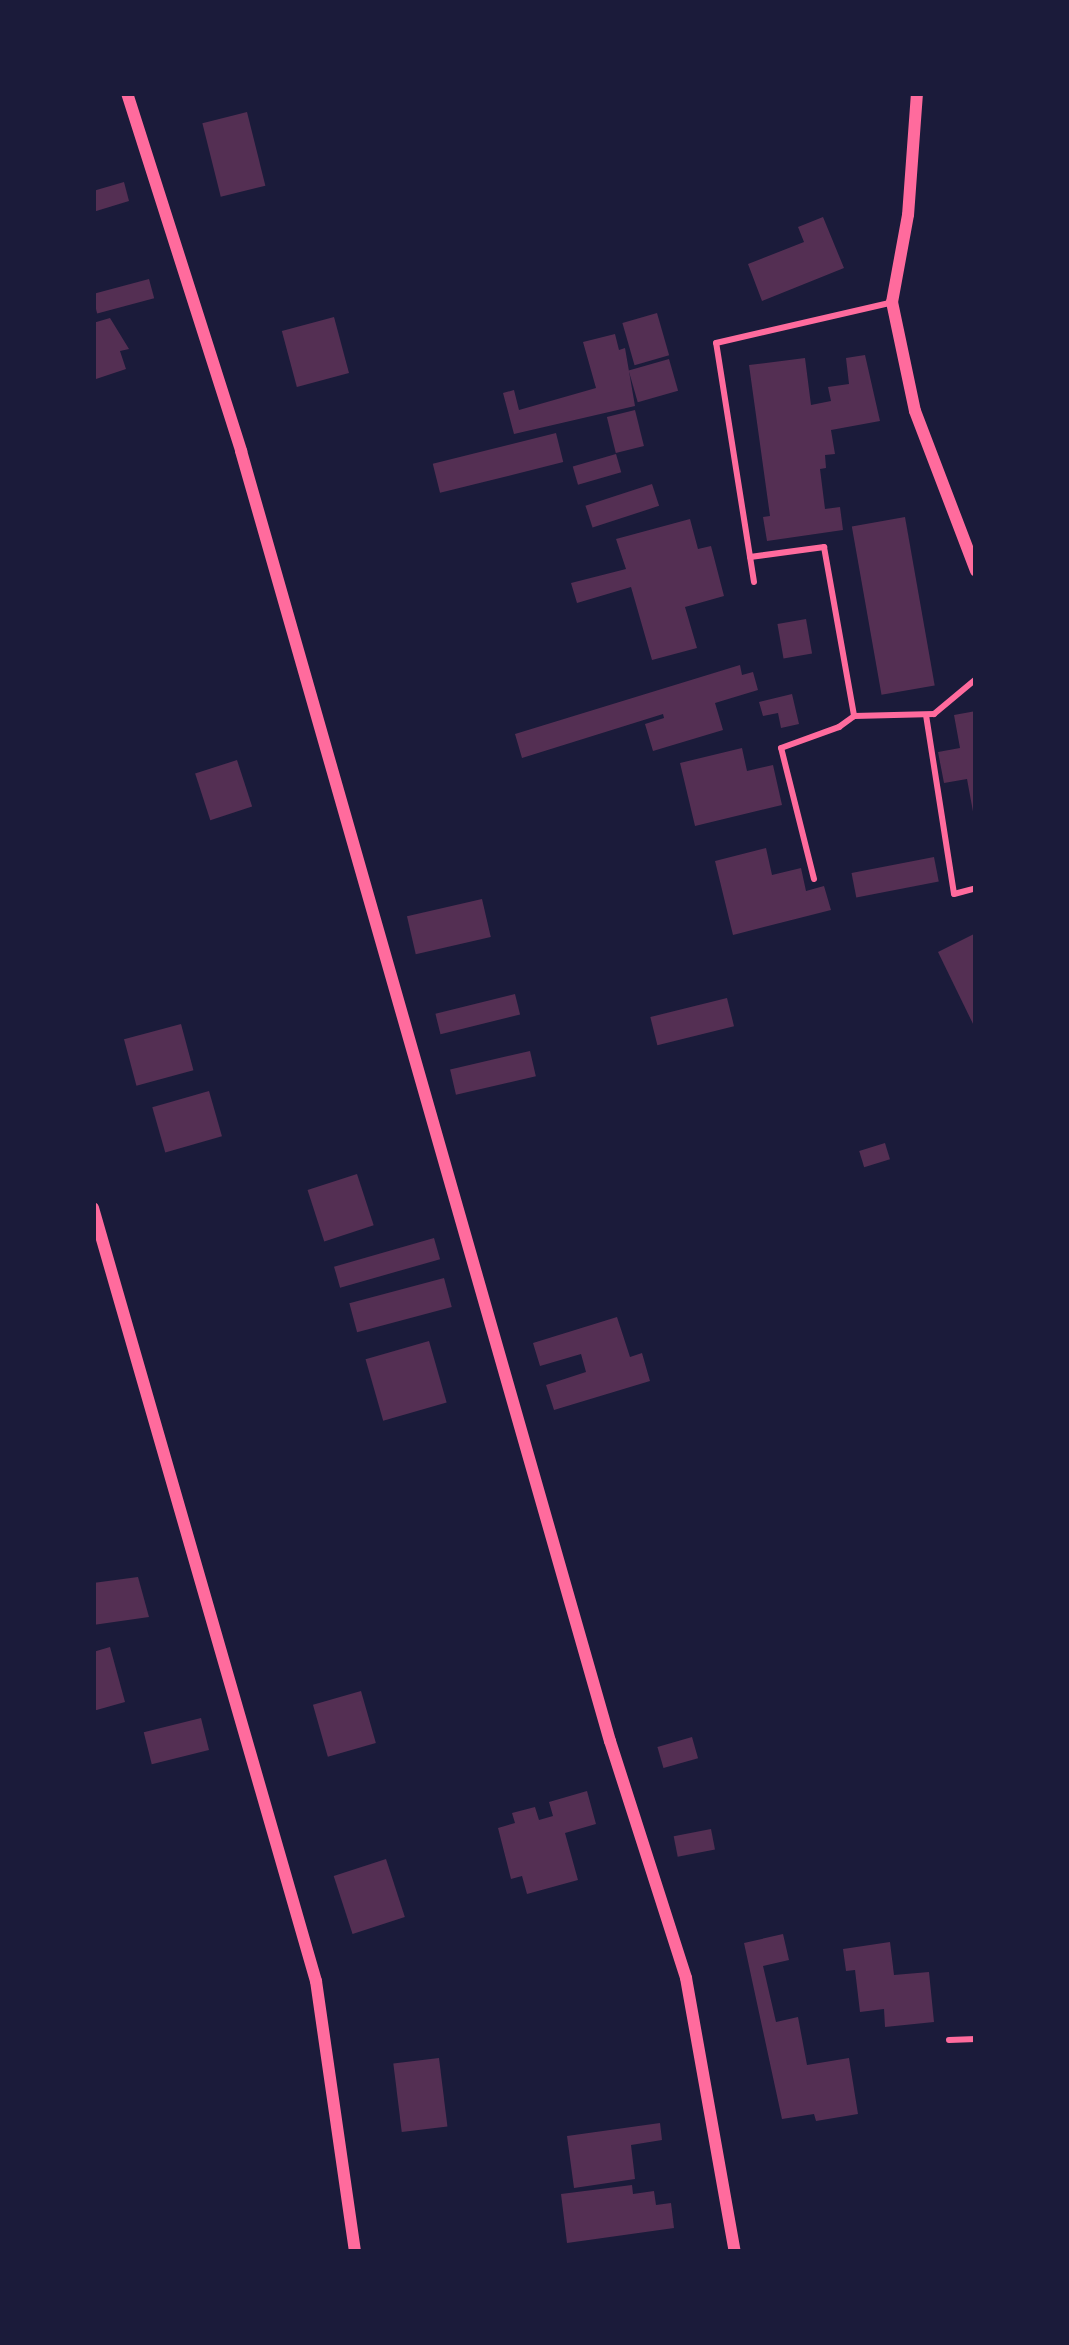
<!DOCTYPE html>
<html>
<head>
<meta charset="utf-8">
<style>
	body { margin:0 }
	#map { position:relative; width:1069px; height:2345px; overflow:hidden; background:#1b1b3a; font-family:"Alegreya Sans",sans-serif }
	div>[style] { position:absolute }
	[style*='--x'] { left:calc(var(--x)*1px); top:calc(var(--y)*1px); width:calc(var(--w)*1px); rotate:calc(var(--a)*1deg) }
	.building>* { inset:0; background:#542f53; transform-origin:0 0 }
	.service>* { height:6px; margin:-3px; padding:0 3px; transform-origin:3px; border-radius:3px; background:#ff6b9d }
	.minor>* { height:12px; margin:-6px; padding:0 6px; transform-origin:6px; border-radius:6px; background:#ff6b9d }
	span { translate:-50% -50%; white-space:nowrap; text-align:center; line-height:1.15; -webkit-text-stroke:12px #1b1b3a; paint-order:stroke }
	.frame { position:absolute; inset:0; border:96px solid #1b1b3a; pointer-events:none }
</style>
</head>
<body>
<div id="map">
	<div class="building">
		<div style="left:247px;top:112px;width:76px;height:46px;rotate:76deg"></div>
		<div style="clip-path:polygon(124px 182px,129px 201px,93px 212px,93px 191px)"></div>
		<div style="clip-path:polygon(823px 217px,844px 268px,762px 301px,748px 264px,804px 242px,798px 227px)"></div>
		<div style="left:149px;top:279px;width:20px;height:59px;rotate:75deg"></div>
		<div style="left:657px;top:313px;width:44px;height:36px;rotate:74deg"></div>
		<div style="left:334px;top:317px;width:58px;height:54px;rotate:75deg"></div>
		<div style="clip-path:polygon(110px 318px,129px 349px,120px 351px,126px 369px,93px 380px,93px 323px)"></div>
		<div style="clip-path:polygon(615px 334px,619px 350px,625px 348px,635px 406px,514px 434px,503px 393px,514px 390px,519px 410px,596px 388px,583px 342px)"></div>
		<div style="clip-path:polygon(865px 355px,880px 421px,831px 430px,835px 454px,825px 455px,826px 468px,820px 469px,825px 509px,840px 507px,843px 530px,767px 541px,763px 517px,770px 516px,749px 365px,805px 358px,811px 405px,831px 401px,828px 387px,849px 384px,846px 358px)"></div>
		<div style="left:669px;top:359px;width:33px;height:42px;rotate:74deg"></div>
		<div style="left:635px;top:410px;width:37px;height:29px;rotate:76deg"></div>
		<div style="left:556px;top:433px;width:30px;height:127px;rotate:76deg"></div>
		<div style="left:616px;top:454px;width:19px;height:45px;rotate:74deg"></div>
		<div style="left:652px;top:484px;width:23px;height:70px;rotate:72deg"></div>
		<div style="left:905px;top:517px;width:171px;height:54px;rotate:80deg"></div>
		<div style="clip-path:polygon(690px 519px,698px 549px,711px 546px,724px 596px,685px 607px,697px 648px,652px 660px,631px 587px,577px 603px,571px 583px,626px 569px,616px 539px)"></div>
		<div style="left:806px;top:619px;width:35px;height:29px;rotate:80deg"></div>
		<div style="clip-path:polygon(740px 665px,742px 675px,753px 672px,758px 690px,715px 703px,723px 730px,653px 751px,645px 724px,664px 718px,663px 714px,522px 758px,515px 734px)"></div>
		<div style="clip-path:polygon(792px 694px,799px 724px,781px 728px,778px 713px,763px 716px,759px 702px)"></div>
		<div style="clip-path:polygon(976px 711px,976px 817px,974px 817px,967px 779px,944px 783px,938px 752px,960px 748px,954px 715px)"></div>
		<div style="clip-path:polygon(742px 748px,747px 771px,773px 765px,782px 805px,695px 826px,680px 763px)"></div>
		<div style="left:237px;top:760px;width:49px;height:44px;rotate:72deg"></div>
		<div style="clip-path:polygon(766px 848px,772px 875px,801px 868px,806px 891px,824px 886px,831px 910px,733px 935px,715px 861px)"></div>
		<div style="left:934px;top:857px;width:25px;height:84px;rotate:79deg"></div>
		<div style="left:482px;top:899px;width:39px;height:77px;rotate:77deg"></div>
		<div style="clip-path:polygon(976px 933px,976px 1030px,938px 952px)"></div>
		<div style="left:515px;top:994px;width:21px;height:82px;rotate:76deg"></div>
		<div style="left:727px;top:998px;width:29px;height:79px;rotate:76deg"></div>
		<div style="left:181px;top:1024px;width:48px;height:59px;rotate:75deg"></div>
		<div style="left:530px;top:1051px;width:26px;height:82px;rotate:77deg"></div>
		<div style="left:209px;top:1091px;width:47px;height:59px;rotate:74deg"></div>
		<div style="left:885px;top:1143px;width:17px;height:27px;rotate:73deg"></div>
		<div style="left:357px;top:1174px;width:54px;height:52px;rotate:72deg"></div>
		<div style="left:434px;top:1238px;width:22px;height:104px;rotate:74deg"></div>
		<div style="left:444px;top:1278px;width:30px;height:98px;rotate:75deg"></div>
		<div style="clip-path:polygon(617px 1317px,630px 1357px,642px 1353px,650px 1381px,554px 1410px,546px 1385px,586px 1372px,581px 1354px,540px 1366px,533px 1343px)"></div>
		<div style="left:429px;top:1341px;width:64px;height:66px;rotate:74deg"></div>
		<div style="clip-path:polygon(138px 1577px,149px 1617px,93px 1625px,93px 1583px)"></div>
		<div style="clip-path:polygon(110px 1647px,125px 1702px,93px 1711px,93px 1652px)"></div>
		<div style="left:361px;top:1691px;width:54px;height:50px;rotate:74deg"></div>
		<div style="left:201px;top:1718px;width:33px;height:59px;rotate:76deg"></div>
		<div style="left:692px;top:1737px;width:22px;height:36px;rotate:74deg"></div>
		<div style="clip-path:polygon(587px 1791px,596px 1824px,565px 1833px,578px 1880px,527px 1894px,522px 1876px,511px 1879px,498px 1828px,515px 1823px,512px 1813px,535px 1807px,539px 1820px,553px 1816px,549px 1802px)"></div>
		<div style="left:711px;top:1829px;width:21px;height:38px;rotate:79deg"></div>
		<div style="left:386px;top:1859px;width:61px;height:55px;rotate:72deg"></div>
		<div style="clip-path:polygon(783px 1934px,789px 1960px,763px 1966px,776px 2022px,798px 2017px,807px 2065px,849px 2058px,858px 2114px,816px 2121px,814px 2114px,782px 2119px,744px 1943px)"></div>
		<div style="clip-path:polygon(890px 1942px,894px 1975px,929px 1972px,934px 2022px,885px 2027px,884px 2009px,860px 2012px,855px 1970px,846px 1971px,843px 1949px)"></div>
		<div style="left:439px;top:2058px;width:69px;height:46px;rotate:83deg"></div>
		<div style="clip-path:polygon(660px 2123px,662px 2140px,631px 2145px,635px 2179px,574px 2188px,567px 2136px)"></div>
		<div style="clip-path:polygon(632px 2185px,633px 2194px,654px 2191px,656px 2205px,671px 2203px,674px 2228px,567px 2243px,561px 2194px)"></div>
	</div>
	<div class="service">
		<div style="--x:750;--y:557;--w:75;--a:-7.7"></div>
		<div style="--x:824;--y:547;--w:172;--a:79.9"></div>
		<div style="--x:854;--y:716;--w:80;--a:-1.4"></div>
		<div style="--x:934;--y:714;--w:55;--a:-39.8"></div>
		<div style="--x:754;--y:582;--w:242;--a:-99"></div>
		<div style="--x:716;--y:343;--w:178;--a:-13"></div>
		<div style="--x:926;--y:715;--w:181;--a:81.1"></div>
		<div style="--x:954;--y:894;--w:23;--a:-15"></div>
		<div style="--x:814;--y:879;--w:135;--a:-104.1"></div>
		<div style="--x:781;--y:748;--w:62;--a:-19.9"></div>
		<div style="--x:839;--y:727;--w:19;--a:-36"></div>
		<div style="--x:949;--y:2040;--w:27;--a:-2"></div>
	</div>
	<div class="minor">
		<div style="--x:127;--y:93;--w:376;--a:72.3"></div>
		<div style="--x:241;--y:451;--w:1342;--a:74.04"></div>
		<div style="--x:610;--y:1741;--w:249;--a:72.2"></div>
		<div style="--x:686;--y:1978;--w:278;--a:79.9"></div>
		<div style="--x:917;--y:93;--w:122;--a:94.2"></div>
		<div style="--x:908;--y:215;--w:88;--a:100.4"></div>
		<div style="--x:892;--y:302;--w:111;--a:78.1"></div>
		<div style="--x:915;--y:411;--w:171;--a:69.1"></div>
		<div style="--x:93;--y:1208;--w:805;--a:73.91"></div>
		<div style="--x:316;--y:1981;--w:274;--a:81.8"></div>
	</div>
	<div class="frame"></div>
</div>
</body>
</html>
